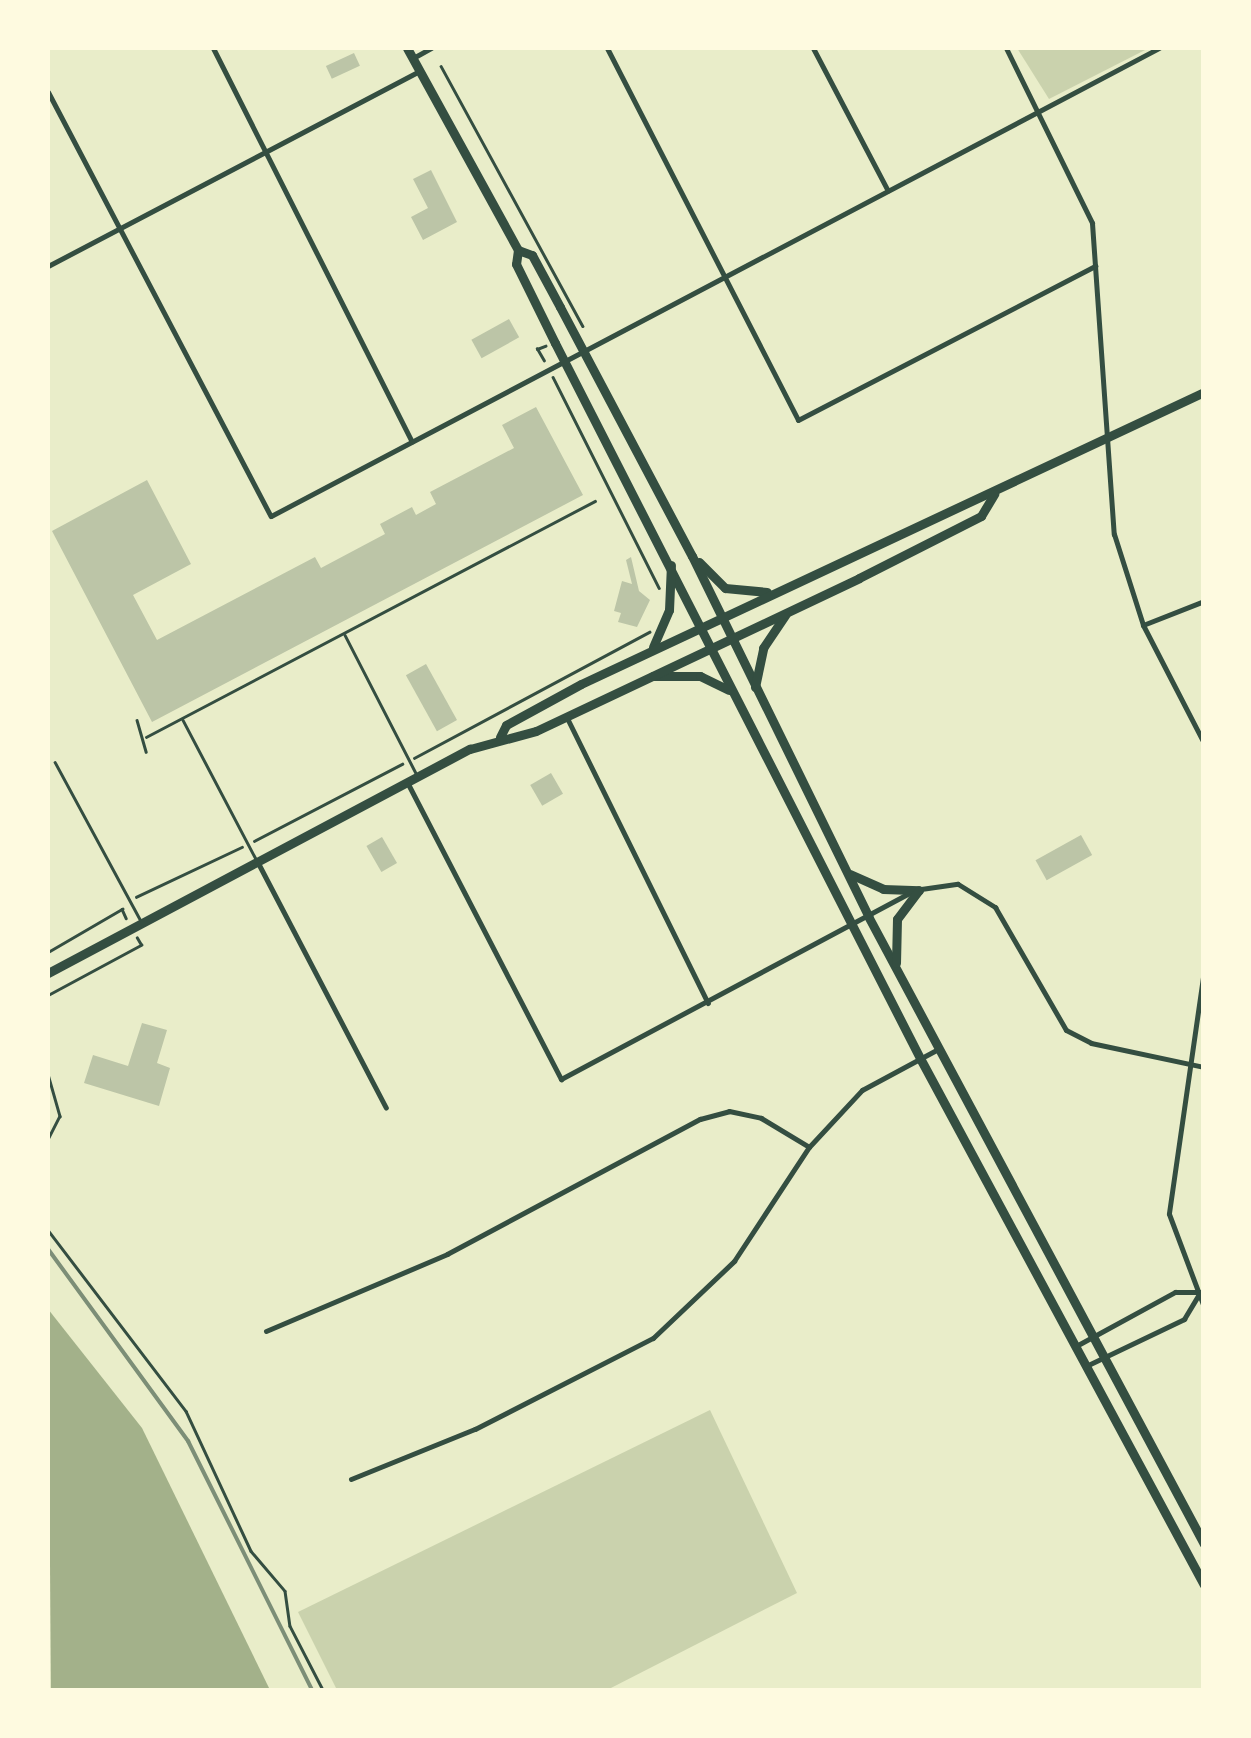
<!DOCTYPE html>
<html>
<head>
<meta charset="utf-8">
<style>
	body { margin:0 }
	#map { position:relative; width:1251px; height:1738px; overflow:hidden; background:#e9edc9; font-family:"Roboto Serif",serif }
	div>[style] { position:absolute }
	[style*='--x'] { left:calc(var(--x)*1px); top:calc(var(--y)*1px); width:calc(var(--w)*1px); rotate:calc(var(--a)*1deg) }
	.green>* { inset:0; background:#cad2ad }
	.water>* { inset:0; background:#a3b18a }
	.building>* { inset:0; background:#bcc5a7; transform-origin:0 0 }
	.path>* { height:2.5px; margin:-1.25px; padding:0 1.25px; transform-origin:1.25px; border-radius:1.25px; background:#344e41 }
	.service>* { height:2.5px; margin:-1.25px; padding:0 1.25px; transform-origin:1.25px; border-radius:1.25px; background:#344e41 }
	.minor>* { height:5px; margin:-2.5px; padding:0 2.5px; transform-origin:2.5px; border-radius:2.5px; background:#344e41 }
	.primary>* { height:9px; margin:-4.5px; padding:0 4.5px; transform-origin:4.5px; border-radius:4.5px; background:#344e41 }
	.rail>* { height:4px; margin:-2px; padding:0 2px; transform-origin:2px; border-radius:2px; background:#7c8e77 }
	span { translate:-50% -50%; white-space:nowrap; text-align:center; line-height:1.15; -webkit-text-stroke:10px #fefae0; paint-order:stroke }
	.frame { position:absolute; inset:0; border:50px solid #fefae0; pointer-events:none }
</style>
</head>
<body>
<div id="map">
	<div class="green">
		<div style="clip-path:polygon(1017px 48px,1149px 48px,1049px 99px)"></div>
		<div style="clip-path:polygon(710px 1410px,797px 1593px,607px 1690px,337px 1690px,298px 1612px)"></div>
	</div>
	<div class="water">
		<div style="clip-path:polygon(48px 1309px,142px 1428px,270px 1690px,51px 1690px)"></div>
	</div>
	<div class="building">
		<div style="left:354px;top:53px;width:14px;height:31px;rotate:65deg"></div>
		<div style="clip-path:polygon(431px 170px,457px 222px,423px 240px,411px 217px,428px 208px,413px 179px)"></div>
		<div style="left:509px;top:319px;width:21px;height:43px;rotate:61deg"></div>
		<div style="clip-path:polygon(536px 407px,583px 495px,152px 722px,52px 531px,147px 480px,191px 564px,133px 595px,157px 640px,315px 557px,321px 568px,385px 534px,380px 524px,412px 507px,416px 515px,436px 504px,430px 492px,514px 448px,502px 425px)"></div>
		<div style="clip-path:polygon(631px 557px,639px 591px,650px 600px,637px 627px,618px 622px,621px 613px,614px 611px,622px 581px,632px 584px,626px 560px)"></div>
		<div style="left:426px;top:664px;width:64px;height:23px;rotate:61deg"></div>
		<div style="left:551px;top:773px;width:24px;height:24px;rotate:60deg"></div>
		<div style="left:1081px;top:835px;width:23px;height:52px;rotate:61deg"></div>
		<div style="left:382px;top:837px;width:30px;height:18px;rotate:60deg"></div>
		<div style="clip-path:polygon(142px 1023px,167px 1030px,157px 1063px,170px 1068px,159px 1106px,84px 1083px,93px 1055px,128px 1066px)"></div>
	</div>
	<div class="path">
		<div style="--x:441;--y:66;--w:296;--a:61.4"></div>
		<div style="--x:544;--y:361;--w:14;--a:-120"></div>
		<div style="--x:537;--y:349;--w:9;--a:-21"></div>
		<div style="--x:553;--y:377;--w:236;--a:63.3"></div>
		<div style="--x:414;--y:758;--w:267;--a:-28.2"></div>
		<div style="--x:254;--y:841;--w:167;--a:-27.5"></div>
		<div style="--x:136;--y:897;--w:117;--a:-25.3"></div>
		<div style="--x:48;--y:952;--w:86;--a:-30.2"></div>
		<div style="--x:122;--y:909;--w:10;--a:66"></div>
		<div style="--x:48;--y:995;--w:106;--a:-28.3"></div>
		<div style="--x:141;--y:945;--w:8;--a:-120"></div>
		<div style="--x:48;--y:1074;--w:44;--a:74.1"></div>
		<div style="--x:60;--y:1116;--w:27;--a:117"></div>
		<div style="--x:48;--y:1230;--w:228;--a:52.7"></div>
		<div style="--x:186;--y:1411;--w:154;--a:65.1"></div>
		<div style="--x:251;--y:1551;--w:52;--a:49.6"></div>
		<div style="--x:285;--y:1591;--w:35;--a:82"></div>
		<div style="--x:290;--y:1626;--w:72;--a:62.7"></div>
	</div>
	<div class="service">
		<div style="--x:345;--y:635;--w:157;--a:62.8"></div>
		<div style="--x:137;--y:720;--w:33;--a:74"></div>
		<div style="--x:183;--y:720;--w:157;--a:62.3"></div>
		<div style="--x:146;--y:737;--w:507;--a:-27.73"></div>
		<div style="--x:55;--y:762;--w:179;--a:61.6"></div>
	</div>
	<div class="minor">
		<div style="--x:213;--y:48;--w:441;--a:63.2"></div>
		<div style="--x:607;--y:48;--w:418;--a:62.8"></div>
		<div style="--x:798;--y:420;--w:335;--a:-27.4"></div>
		<div style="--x:813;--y:48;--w:161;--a:62.3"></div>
		<div style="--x:1006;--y:48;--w:195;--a:63.8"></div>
		<div style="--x:1092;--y:223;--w:312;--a:86"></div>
		<div style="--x:1114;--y:534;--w:96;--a:72.3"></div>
		<div style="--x:1143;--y:625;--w:133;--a:62.7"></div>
		<div style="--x:1203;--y:48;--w:1;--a:45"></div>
		<div style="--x:413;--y:58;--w:21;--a:-29"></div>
		<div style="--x:48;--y:92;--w:479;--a:62.3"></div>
		<div style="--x:271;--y:516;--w:1004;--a:-27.79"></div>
		<div style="--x:48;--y:266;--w:419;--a:-27.7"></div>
		<div style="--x:1143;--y:625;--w:66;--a:-21.5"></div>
		<div style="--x:567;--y:718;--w:318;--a:63.7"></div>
		<div style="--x:407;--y:782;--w:335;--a:62.6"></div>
		<div style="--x:561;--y:1079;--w:397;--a:-28.1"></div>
		<div style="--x:258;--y:863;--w:276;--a:62.4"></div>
		<div style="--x:921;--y:889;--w:37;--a:-8"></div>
		<div style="--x:958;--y:884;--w:44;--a:31.9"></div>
		<div style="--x:995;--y:907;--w:142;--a:60"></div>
		<div style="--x:1066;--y:1030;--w:28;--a:27"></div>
		<div style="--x:1091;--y:1043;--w:116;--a:12"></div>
		<div style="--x:1204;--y:970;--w:246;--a:98.2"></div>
		<div style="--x:1169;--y:1214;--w:99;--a:69.4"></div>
		<div style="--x:266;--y:1331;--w:197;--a:-23"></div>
		<div style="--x:447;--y:1254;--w:287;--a:-28.1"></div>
		<div style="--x:700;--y:1119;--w:30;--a:-15"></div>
		<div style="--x:729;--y:1111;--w:33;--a:12"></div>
		<div style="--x:761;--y:1118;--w:56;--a:31.1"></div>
		<div style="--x:1076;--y:1346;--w:113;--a:-28.6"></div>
		<div style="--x:1175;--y:1292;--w:29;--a:0"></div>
		<div style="--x:1086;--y:1366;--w:109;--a:-25.6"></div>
		<div style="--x:1184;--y:1319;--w:29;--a:-59"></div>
		<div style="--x:351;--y:1479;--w:134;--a:-22"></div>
		<div style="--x:475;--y:1429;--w:200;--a:-27.1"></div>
		<div style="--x:653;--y:1338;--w:112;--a:-43.5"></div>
		<div style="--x:734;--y:1261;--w:136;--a:-56.7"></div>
		<div style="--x:809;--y:1147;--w:78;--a:-47.1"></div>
		<div style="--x:862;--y:1090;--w:86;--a:-28.3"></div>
	</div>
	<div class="primary">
		<div style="--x:407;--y:48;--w:230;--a:61.2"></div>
		<div style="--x:518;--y:250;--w:14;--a:98"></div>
		<div style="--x:516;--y:264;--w:88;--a:63.7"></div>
		<div style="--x:555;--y:343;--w:805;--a:62.96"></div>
		<div style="--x:921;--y:1060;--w:596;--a:61.67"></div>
		<div style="--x:518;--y:250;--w:15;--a:20"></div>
		<div style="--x:532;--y:255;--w:59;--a:61.7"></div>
		<div style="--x:560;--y:307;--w:282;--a:62.1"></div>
		<div style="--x:692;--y:556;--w:401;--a:63.9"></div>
		<div style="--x:868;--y:916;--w:712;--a:61.85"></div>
		<div style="--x:699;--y:562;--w:37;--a:45"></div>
		<div style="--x:725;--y:588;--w:42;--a:5.4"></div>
		<div style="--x:653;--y:647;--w:40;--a:-66.6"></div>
		<div style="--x:669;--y:610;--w:45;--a:-87.5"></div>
		<div style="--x:653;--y:676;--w:47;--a:0"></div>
		<div style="--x:700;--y:676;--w:32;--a:26"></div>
		<div style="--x:755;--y:687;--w:40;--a:-78"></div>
		<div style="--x:763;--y:648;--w:40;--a:-56"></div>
		<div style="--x:500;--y:737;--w:13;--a:-63"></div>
		<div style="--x:506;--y:725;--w:85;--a:-28.7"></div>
		<div style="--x:581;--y:684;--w:688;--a:-25.11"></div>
		<div style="--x:850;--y:874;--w:36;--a:24"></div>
		<div style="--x:883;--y:889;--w:36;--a:2"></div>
		<div style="--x:896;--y:963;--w:44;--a:-88.7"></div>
		<div style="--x:897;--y:919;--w:36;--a:-53"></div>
		<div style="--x:48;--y:973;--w:478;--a:-28"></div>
		<div style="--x:470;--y:749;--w:68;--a:-15.3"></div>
		<div style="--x:536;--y:731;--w:357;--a:-25.3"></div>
		<div style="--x:859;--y:578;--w:137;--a:-26.9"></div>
		<div style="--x:981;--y:516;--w:26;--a:-59"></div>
	</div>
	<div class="rail">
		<div style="--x:48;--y:1249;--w:238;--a:53.9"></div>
		<div style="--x:188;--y:1441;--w:278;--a:63.5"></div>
	</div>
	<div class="frame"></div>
</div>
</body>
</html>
